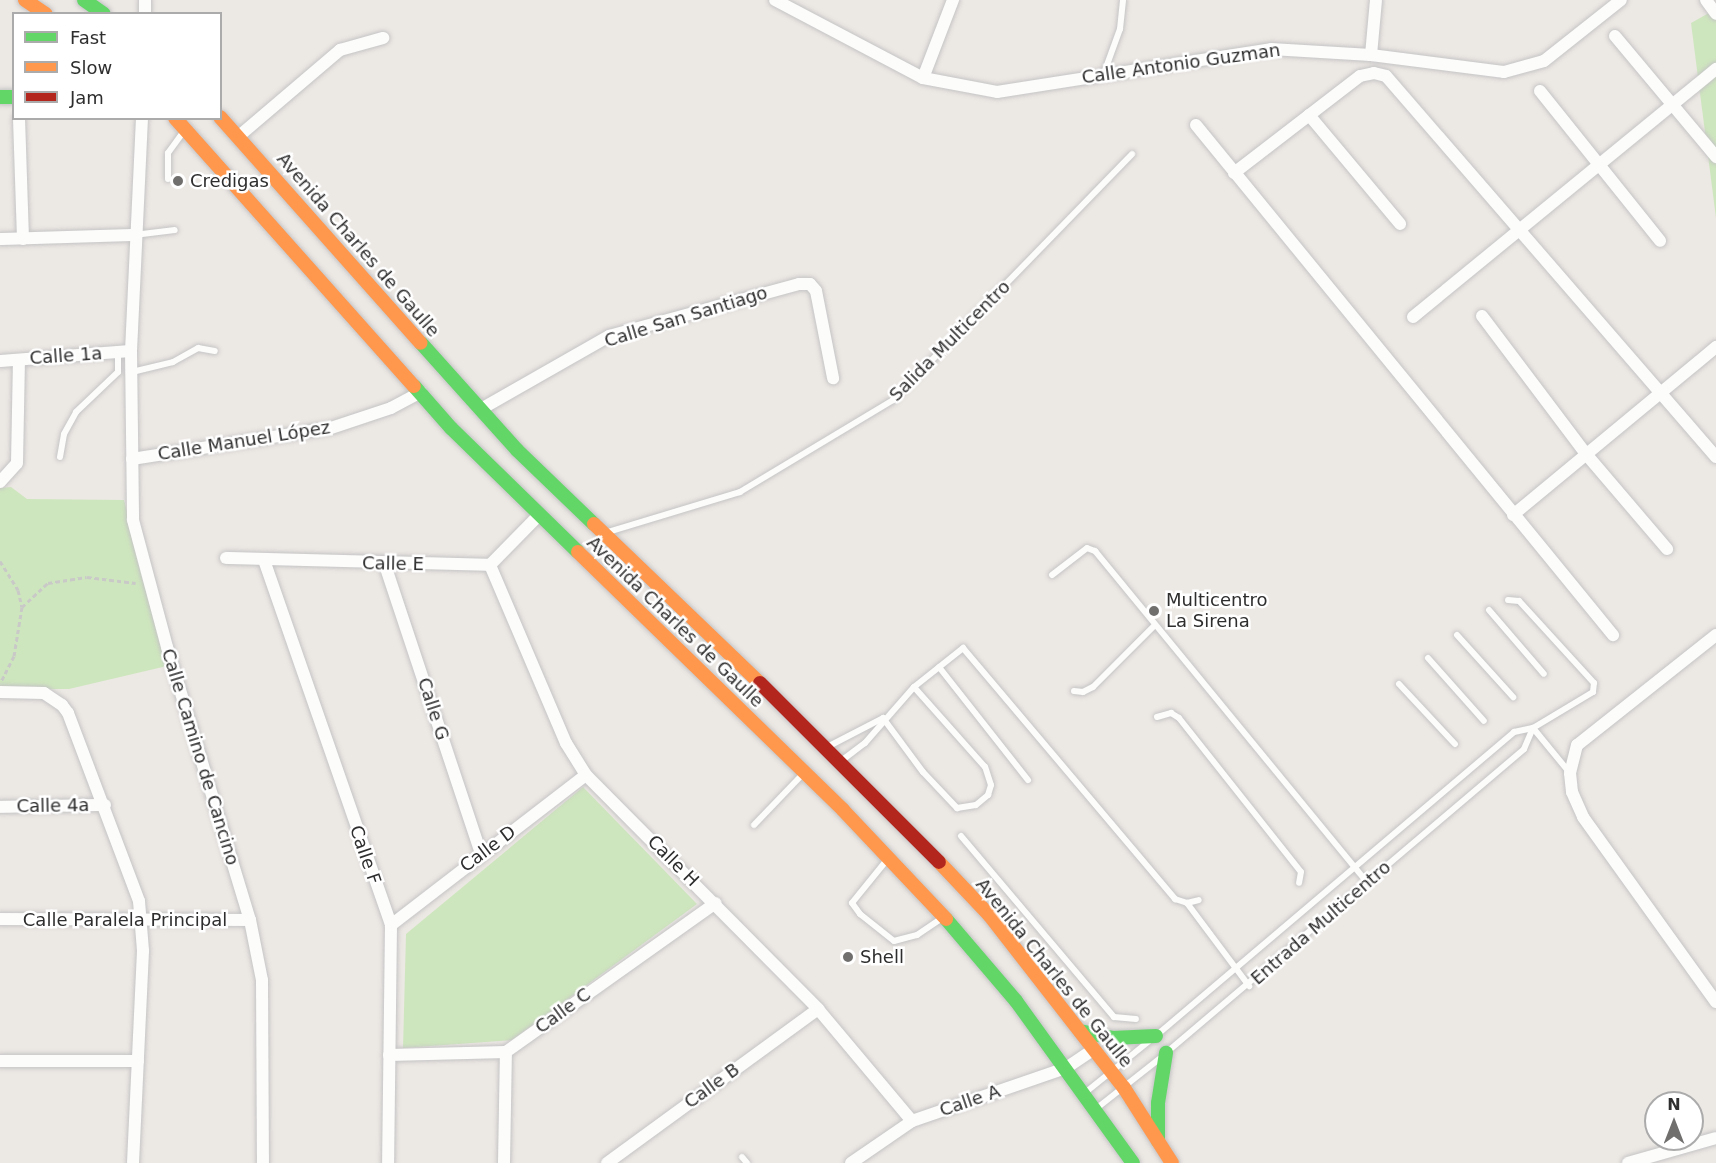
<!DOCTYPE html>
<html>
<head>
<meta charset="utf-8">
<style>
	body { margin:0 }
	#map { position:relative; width:1716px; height:1163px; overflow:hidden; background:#ece8e4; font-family:"DejaVu Sans",sans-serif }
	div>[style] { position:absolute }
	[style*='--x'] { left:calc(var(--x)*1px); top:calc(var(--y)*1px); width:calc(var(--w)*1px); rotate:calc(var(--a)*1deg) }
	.green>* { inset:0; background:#cee6be }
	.path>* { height:3px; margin-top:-1.5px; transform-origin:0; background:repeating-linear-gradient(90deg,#c9c9c8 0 4.5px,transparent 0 7.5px) }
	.roads { filter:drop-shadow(0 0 2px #c5c4c5) drop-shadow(0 0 2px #c5c4c5) }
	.lane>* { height:6px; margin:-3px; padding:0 3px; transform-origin:3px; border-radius:3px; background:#fcfcfb }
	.street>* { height:12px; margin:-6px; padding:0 6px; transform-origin:6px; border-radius:6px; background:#fcfcfb }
	.fast>* { height:14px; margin:-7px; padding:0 7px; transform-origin:7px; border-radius:7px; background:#63d668 }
	.slow>* { height:14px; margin:-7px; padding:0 7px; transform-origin:7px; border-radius:7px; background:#ff974d }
	.jam>* { height:14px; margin:-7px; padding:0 7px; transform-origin:7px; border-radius:7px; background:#b3261e }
	.dots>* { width:16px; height:16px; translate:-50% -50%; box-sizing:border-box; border:3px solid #fff; border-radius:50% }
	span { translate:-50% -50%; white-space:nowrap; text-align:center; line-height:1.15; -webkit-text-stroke:5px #fff; paint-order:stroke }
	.street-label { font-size:18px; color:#2e2e2e }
	.poi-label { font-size:18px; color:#2e2e2e }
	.left { translate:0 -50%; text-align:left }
	.legend { position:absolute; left:12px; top:12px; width:210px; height:108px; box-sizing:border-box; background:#fff; border:2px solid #ababab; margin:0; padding:8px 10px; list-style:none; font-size:18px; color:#2e2e2e }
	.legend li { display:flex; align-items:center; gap:12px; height:30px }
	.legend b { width:30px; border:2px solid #ababab }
	.north { position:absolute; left:1644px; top:1091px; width:60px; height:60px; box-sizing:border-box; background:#fff; border:2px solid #ababab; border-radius:50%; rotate:0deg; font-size:16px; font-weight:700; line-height:24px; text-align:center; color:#2e2e2e }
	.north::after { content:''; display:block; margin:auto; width:21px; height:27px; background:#706f6e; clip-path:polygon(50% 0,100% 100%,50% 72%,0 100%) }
</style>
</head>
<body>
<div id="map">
	<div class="green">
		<div style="clip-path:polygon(1716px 9px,1716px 218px,1691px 23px)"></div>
		<div style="clip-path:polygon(11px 487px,27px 499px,124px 500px,167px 666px,69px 689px,0 689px,0 488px)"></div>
		<div style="clip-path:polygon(583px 787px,697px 904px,512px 1040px,403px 1048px,406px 934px)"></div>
	</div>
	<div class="path">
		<div style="--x:0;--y:561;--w:34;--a:58"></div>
		<div style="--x:18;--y:590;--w:17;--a:77"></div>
		<div style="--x:22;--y:607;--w:50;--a:99.3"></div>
		<div style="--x:14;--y:656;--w:27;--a:117"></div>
		<div style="--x:22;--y:607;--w:35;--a:-43"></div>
		<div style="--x:48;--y:583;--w:39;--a:-9"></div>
		<div style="--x:87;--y:577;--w:49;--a:7"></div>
	</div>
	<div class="roads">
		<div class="lane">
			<div style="--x:1104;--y:73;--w:47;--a:-70"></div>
			<div style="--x:1120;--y:29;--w:29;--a:-84"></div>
			<div style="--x:168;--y:179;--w:26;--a:-90"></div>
			<div style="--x:168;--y:153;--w:26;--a:-54"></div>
			<div style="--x:134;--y:235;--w:41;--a:-7"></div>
			<div style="--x:132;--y:372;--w:42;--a:-13.7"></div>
			<div style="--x:173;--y:362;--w:29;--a:-29"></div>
			<div style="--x:198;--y:348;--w:17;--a:10"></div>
			<div style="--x:60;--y:457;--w:23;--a:-80"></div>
			<div style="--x:64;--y:434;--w:25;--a:-61"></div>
			<div style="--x:76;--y:412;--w:58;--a:-43.6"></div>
			<div style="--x:118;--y:372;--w:19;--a:-90"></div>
			<div style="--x:608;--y:532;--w:138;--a:-16.9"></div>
			<div style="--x:740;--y:492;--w:179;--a:-31"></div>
			<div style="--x:893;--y:400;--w:343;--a:-45.8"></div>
			<div style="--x:1052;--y:575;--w:44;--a:-37.6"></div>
			<div style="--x:1087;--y:548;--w:9;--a:21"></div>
			<div style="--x:1095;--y:551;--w:428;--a:50.6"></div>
			<div style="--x:1489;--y:610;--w:84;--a:49.3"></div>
			<div style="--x:1457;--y:635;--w:84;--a:47.9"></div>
			<div style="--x:1428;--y:658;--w:84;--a:48.4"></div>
			<div style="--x:939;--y:667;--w:144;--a:51.8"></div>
			<div style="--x:1399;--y:684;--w:82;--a:47"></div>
			<div style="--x:1074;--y:691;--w:9;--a:6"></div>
			<div style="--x:1083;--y:692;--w:11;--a:-27"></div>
			<div style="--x:1093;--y:687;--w:86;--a:-45"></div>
			<div style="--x:1157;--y:717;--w:15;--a:-16"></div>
			<div style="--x:1171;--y:713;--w:9;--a:32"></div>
			<div style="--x:1179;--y:718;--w:196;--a:51.6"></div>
			<div style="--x:1301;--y:872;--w:11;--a:100"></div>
			<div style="--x:883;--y:718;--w:67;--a:53.5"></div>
			<div style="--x:923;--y:772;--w:50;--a:46.6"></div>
			<div style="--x:957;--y:808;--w:19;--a:-9"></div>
			<div style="--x:976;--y:805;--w:16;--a:-40"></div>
			<div style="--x:988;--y:795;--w:10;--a:-73"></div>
			<div style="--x:991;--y:785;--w:19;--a:-108"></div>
			<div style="--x:985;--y:767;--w:107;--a:-131.6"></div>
			<div style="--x:1533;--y:728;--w:58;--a:50.6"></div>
			<div style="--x:831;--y:745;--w:59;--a:-27.4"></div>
			<div style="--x:845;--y:758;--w:25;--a:-37"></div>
			<div style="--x:865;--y:743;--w:74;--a:-48.8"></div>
			<div style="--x:914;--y:687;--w:63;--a:-38.5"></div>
			<div style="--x:963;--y:648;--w:329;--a:49.8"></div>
			<div style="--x:1175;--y:899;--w:13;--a:18"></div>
			<div style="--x:1187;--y:903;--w:12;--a:-14"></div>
			<div style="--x:754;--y:825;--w:69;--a:-46.2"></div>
			<div style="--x:961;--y:836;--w:237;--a:49.8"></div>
			<div style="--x:1114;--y:1017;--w:22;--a:5"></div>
			<div style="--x:886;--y:861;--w:54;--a:129"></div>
			<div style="--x:852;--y:903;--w:14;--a:54"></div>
			<div style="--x:860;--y:914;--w:43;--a:38.5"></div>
			<div style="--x:894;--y:941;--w:24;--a:-15"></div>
			<div style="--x:917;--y:935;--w:29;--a:-34"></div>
			<div style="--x:1187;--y:903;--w:104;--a:53.2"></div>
			<div style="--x:1158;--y:1034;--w:467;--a:-40.3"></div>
			<div style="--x:1514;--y:732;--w:19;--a:-12"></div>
			<div style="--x:1533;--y:728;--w:70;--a:-31"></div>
			<div style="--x:1593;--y:692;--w:9;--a:-84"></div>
			<div style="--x:1594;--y:683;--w:111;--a:-132.4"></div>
			<div style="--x:1519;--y:601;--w:11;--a:-175"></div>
			<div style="--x:1167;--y:1052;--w:468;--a:-40.3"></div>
			<div style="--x:1524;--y:749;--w:23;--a:-67"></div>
			<div style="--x:1086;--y:1092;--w:80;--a:-38.9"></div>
			<div style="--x:1097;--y:1108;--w:79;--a:-38.3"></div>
			<div style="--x:742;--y:1157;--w:8;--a:50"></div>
		</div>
		<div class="street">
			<div style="--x:775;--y:0;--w:167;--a:27.8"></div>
			<div style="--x:923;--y:78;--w:75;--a:10.7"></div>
			<div style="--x:997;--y:92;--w:277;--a:-8.9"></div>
			<div style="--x:1271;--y:49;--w:100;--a:3.4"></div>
			<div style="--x:1371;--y:55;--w:134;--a:7.3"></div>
			<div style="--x:1504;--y:72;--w:41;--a:-15.4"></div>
			<div style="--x:1544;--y:61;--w:98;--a:-38.4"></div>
			<div style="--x:1706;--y:0;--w:17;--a:54"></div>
			<div style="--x:145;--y:14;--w:14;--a:-90"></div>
			<div style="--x:1615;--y:36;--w:158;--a:50.1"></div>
			<div style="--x:1371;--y:55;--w:55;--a:-84.8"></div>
			<div style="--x:923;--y:78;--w:84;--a:-69"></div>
			<div style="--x:1540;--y:91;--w:192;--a:51.3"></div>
			<div style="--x:1309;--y:115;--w:142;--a:50.1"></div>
			<div style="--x:19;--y:118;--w:121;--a:88.1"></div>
			<div style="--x:142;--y:118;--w:233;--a:92.7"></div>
			<div style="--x:131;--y:351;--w:169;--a:89.3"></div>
			<div style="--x:133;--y:520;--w:131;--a:75"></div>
			<div style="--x:167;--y:647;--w:285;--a:73.1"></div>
			<div style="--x:250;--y:920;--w:61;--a:78.7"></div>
			<div style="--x:262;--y:980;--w:183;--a:89.7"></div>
			<div style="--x:1196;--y:125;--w:659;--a:50.73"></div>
			<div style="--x:239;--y:136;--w:133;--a:-40.4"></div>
			<div style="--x:340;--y:50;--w:45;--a:-15.6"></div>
			<div style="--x:1234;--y:173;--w:159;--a:-37.6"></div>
			<div style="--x:1360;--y:76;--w:14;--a:-12"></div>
			<div style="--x:1374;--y:73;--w:12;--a:14"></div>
			<div style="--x:1386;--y:76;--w:504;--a:49.1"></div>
			<div style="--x:0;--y:239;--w:134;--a:-1.7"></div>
			<div style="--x:1482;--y:316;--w:173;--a:53"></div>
			<div style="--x:1586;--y:454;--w:125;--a:49.5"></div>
			<div style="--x:1413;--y:317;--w:392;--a:-39.3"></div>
			<div style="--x:0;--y:361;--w:131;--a:-4.4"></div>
			<div style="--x:481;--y:409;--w:147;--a:-29.7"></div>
			<div style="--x:609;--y:336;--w:197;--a:-15.3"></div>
			<div style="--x:799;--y:284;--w:11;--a:0"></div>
			<div style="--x:810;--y:284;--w:9;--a:49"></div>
			<div style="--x:816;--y:291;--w:89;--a:78.9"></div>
			<div style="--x:132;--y:459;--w:201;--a:-8.9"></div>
			<div style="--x:331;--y:428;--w:63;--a:-18.4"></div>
			<div style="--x:391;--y:408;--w:34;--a:-28"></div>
			<div style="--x:0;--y:482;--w:25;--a:-48"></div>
			<div style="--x:17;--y:463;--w:103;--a:-88.9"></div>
			<div style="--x:1513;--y:515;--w:264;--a:-39.6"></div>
			<div style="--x:226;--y:558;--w:264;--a:1.5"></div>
			<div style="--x:490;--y:565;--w:70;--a:-45.6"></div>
			<div style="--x:264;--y:560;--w:386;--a:70.8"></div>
			<div style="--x:391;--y:925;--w:238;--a:90.7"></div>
			<div style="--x:385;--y:565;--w:305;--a:71.6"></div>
			<div style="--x:490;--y:565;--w:194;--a:66.9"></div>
			<div style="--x:566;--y:743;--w:38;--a:58"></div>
			<div style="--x:586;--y:775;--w:330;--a:45.2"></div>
			<div style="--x:818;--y:1009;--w:146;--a:50"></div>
			<div style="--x:1716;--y:635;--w:177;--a:141.6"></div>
			<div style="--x:1577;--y:745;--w:29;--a:104"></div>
			<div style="--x:1570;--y:773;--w:19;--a:84"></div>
			<div style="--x:1572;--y:792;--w:27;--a:66"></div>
			<div style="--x:1583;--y:817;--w:228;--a:54.3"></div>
			<div style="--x:0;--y:692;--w:44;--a:1.3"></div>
			<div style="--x:44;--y:693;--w:22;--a:34"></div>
			<div style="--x:62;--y:705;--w:10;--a:53"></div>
			<div style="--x:68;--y:713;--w:201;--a:69.3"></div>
			<div style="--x:139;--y:901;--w:50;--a:85.4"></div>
			<div style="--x:143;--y:951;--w:212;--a:92.7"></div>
			<div style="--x:0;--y:807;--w:105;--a:-1.1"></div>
			<div style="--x:0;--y:919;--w:250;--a:0.2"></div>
			<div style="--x:391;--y:925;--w:246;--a:-37.6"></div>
			<div style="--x:389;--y:1055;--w:117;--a:-1.5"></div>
			<div style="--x:506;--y:1052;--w:257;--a:-35.4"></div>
			<div style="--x:0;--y:1061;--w:138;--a:0"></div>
			<div style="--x:504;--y:1163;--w:111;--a:-89"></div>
			<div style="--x:607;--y:1163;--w:261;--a:-36.1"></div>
			<div style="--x:851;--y:1163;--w:74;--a:-34.5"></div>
			<div style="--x:912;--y:1121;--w:163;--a:-19"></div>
			<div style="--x:1066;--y:1068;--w:34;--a:-34"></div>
			<div style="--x:1628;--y:1163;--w:91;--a:-15.9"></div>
		</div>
		<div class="fast">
			<div style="--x:84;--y:0;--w:24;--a:35"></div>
			<div style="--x:0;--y:97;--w:14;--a:0"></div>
			<div style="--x:421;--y:343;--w:144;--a:48.1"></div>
			<div style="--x:517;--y:450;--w:107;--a:43.9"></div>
			<div style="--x:414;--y:386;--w:56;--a:48.6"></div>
			<div style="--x:451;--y:428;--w:177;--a:44.3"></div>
			<div style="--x:946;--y:919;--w:108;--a:49.5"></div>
			<div style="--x:1016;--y:1001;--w:200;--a:54.2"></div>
			<div style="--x:1080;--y:1031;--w:33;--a:12"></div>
			<div style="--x:1112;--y:1038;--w:44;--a:-2.6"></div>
			<div style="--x:1158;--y:1141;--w:38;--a:-90"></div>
			<div style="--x:1158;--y:1103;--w:51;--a:-80.9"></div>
		</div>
		<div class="slow">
			<div style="--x:25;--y:0;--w:25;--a:34"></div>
			<div style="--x:220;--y:117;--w:302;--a:48.4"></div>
			<div style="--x:175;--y:118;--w:359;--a:48.3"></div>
			<div style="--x:594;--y:524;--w:230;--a:43.8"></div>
			<div style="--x:578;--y:552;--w:370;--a:44.2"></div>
			<div style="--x:843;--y:810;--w:150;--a:46.6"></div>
			<div style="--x:939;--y:862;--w:74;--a:46.6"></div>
			<div style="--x:990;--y:916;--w:218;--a:52.1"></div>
			<div style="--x:1124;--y:1088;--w:89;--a:57.4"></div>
		</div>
		<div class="jam">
			<div style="--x:760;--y:683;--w:253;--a:45"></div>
		</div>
	</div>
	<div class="dots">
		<div style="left:178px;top:181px;background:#706f6e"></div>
		<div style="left:1154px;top:611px;background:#706f6e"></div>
		<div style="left:848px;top:957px;background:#706f6e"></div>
	</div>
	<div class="street-label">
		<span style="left:1181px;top:64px;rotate:-8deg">Calle Antonio Guzman</span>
		<span style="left:358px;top:245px;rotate:49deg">Avenida Charles de Gaulle</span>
		<span style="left:686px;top:317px;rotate:-17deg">Calle San Santiago</span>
		<span style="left:950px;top:341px;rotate:-45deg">Salida Multicentro</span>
		<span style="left:66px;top:356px;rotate:-4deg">Calle 1a</span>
		<span style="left:244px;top:441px;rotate:-9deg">Calle Manuel López</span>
		<span style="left:393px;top:564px;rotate:1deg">Calle E</span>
		<span style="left:675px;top:622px;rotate:44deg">Avenida Charles de Gaulle</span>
		<span style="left:433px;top:709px;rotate:72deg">Calle G</span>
		<span style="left:200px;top:757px;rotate:73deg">Calle Camino de Cancino</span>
		<span style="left:53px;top:806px;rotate:-1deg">Calle 4a</span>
		<span style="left:488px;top:849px;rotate:-37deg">Calle D</span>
		<span style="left:365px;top:855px;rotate:71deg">Calle F</span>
		<span style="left:673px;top:861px;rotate:45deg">Calle H</span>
		<span style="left:125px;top:920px">Calle Paralela Principal</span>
		<span style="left:1321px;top:923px;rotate:-41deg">Entrada Multicentro</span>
		<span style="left:1054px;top:973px;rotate:51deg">Avenida Charles de Gaulle</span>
		<span style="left:563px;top:1011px;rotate:-36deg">Calle C</span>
		<span style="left:712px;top:1086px;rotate:-36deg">Calle B</span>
		<span style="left:970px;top:1101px;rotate:-19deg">Calle A</span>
	</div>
	<div class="poi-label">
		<span class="left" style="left:190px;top:181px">Credigas</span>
		<span class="left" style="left:1166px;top:611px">Multicentro<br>La Sirena</span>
		<span class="left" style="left:860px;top:957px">Shell</span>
	</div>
	<ul class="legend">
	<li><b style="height:8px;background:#63d668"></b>Fast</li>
	<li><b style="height:8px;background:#ff974d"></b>Slow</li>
	<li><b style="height:8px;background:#b3261e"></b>Jam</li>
	</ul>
	<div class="north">N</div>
</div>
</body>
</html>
